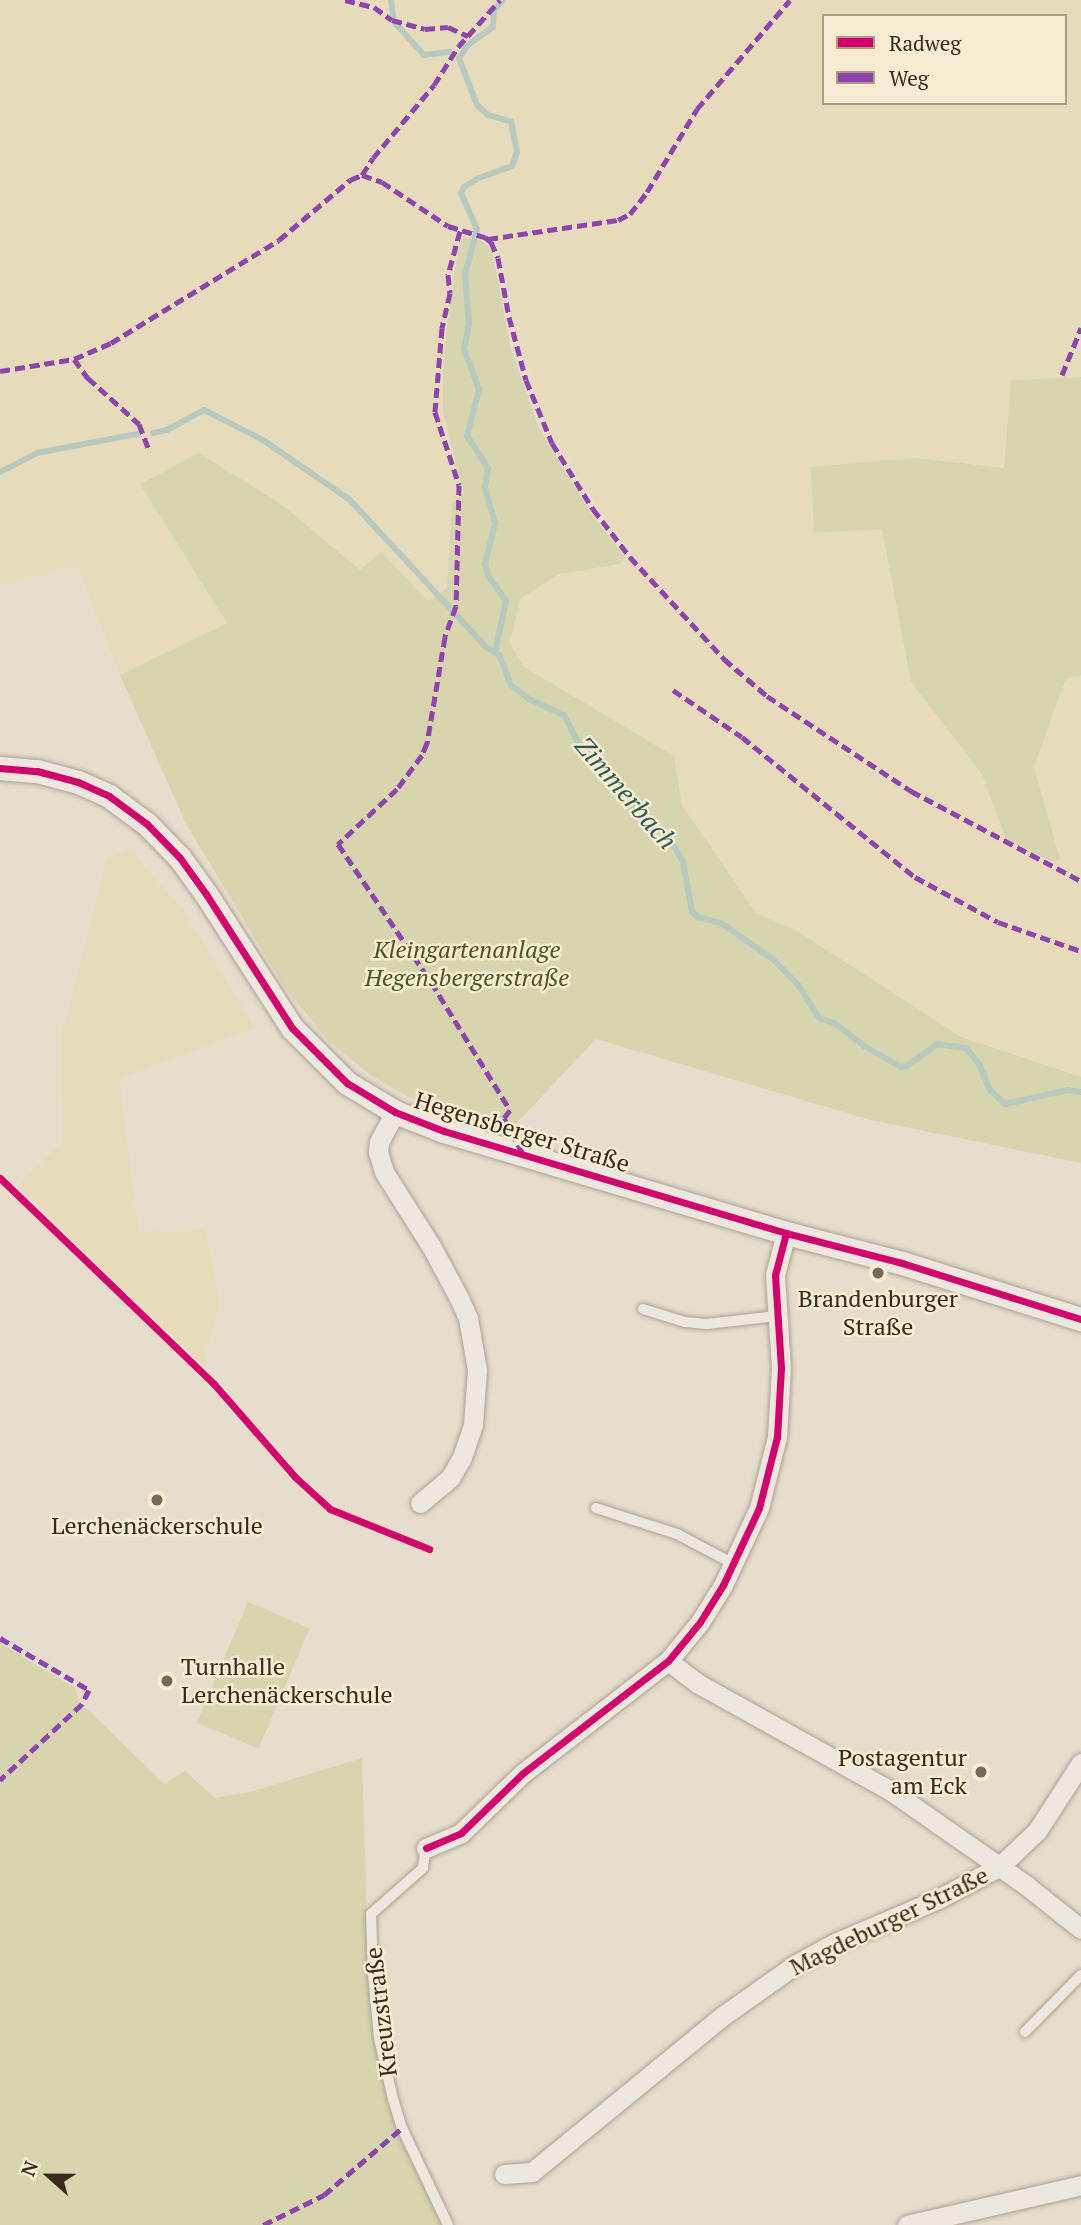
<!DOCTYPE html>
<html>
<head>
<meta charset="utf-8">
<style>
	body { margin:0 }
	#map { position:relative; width:1081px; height:2225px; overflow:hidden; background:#e6ddcc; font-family:"PT Serif",serif }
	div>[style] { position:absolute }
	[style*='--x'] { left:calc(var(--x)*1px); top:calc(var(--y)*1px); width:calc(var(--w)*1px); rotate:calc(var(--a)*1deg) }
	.farmland>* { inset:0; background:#e6dcbc }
	.green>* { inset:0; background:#d6d5ae; transform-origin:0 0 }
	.stream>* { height:6px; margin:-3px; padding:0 3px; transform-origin:3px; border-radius:3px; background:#b8cabf }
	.roads { filter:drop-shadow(0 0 2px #aba295) drop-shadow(0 0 2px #aba295) }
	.service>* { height:10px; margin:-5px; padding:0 5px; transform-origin:5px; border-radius:5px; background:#ede8de }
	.minor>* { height:19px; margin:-9.5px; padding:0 9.5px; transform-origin:9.5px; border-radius:9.5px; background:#ede8de }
	.tertiary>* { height:23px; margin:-11.5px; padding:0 11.5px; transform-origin:11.5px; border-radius:11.5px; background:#ede8de }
	.quiet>* { height:5px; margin-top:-2.5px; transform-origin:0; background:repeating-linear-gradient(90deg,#8e44ad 0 10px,transparent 0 15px) }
	.cycleway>* { height:7px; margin:-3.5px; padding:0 3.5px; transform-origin:3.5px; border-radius:3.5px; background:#d6006c }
	.dots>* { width:19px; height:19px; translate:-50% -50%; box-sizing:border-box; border:4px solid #f7ecd1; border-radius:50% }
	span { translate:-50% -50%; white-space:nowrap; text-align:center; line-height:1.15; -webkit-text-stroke:5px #f7ecd1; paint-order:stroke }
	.park-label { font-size:24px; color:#4a5623; font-style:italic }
	.street-label { font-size:24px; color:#392a1d }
	.poi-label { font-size:24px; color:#392a1d }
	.left { translate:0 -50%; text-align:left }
	.right { translate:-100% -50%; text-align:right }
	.water-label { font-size:26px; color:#2c5a56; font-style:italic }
	.legend { position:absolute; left:822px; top:14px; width:245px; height:91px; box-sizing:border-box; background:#f7ecd1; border:2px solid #ab9e89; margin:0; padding:9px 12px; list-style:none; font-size:21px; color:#392a1d }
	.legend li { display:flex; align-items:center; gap:14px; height:35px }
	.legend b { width:35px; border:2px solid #ab9e89 }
	.north { position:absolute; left:14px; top:2141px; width:70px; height:70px; -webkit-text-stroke:5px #f7ecd1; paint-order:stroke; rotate:291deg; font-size:19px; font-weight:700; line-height:28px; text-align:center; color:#392a1d }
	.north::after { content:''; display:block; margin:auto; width:24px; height:32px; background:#392a1d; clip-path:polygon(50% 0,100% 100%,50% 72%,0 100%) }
</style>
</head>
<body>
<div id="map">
	<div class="farmland">
		<div style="clip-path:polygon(evenodd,0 0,1081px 0,1081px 377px,1011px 380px,1004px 468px,916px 458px,811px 467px,882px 529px,911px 682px,982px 774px,1006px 839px,1059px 859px,1034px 767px,1067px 679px,1081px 675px,1081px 1077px,961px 1037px,799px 932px,756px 913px,682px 805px,674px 756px,524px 667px,510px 643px,520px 599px,559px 574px,620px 564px,632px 552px,597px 506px,549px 429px,517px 340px,502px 258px,491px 232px,465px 230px,458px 250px,447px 326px,449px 444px,461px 472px,464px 494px,452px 503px,448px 588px,428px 601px,381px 552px,360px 570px,281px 504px,199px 453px,141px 485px,227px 624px,120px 675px,77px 565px,0 585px,0 0,824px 16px,1065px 16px,1065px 103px,824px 103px,824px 16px)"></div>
		<div style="clip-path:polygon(130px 849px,183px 910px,255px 1028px,119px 1079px,139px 1232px,205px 1229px,220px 1303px,203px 1363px,118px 1286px,20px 1186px,23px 1179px,63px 1142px,61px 1037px,107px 859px)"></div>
	</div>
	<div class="green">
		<div style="clip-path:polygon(463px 236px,481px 241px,492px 249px,511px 349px,539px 428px,590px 512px,625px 557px,620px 564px,559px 574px,520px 599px,510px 643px,524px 667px,674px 756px,682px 805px,756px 913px,799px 932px,961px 1037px,1081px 1077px,1081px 1163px,871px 1120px,596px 1039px,514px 1126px,503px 1124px,495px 1130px,409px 1097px,370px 1075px,328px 1040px,285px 988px,186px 824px,120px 675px,227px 623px,140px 484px,199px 453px,281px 504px,360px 570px,381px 552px,428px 601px,447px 588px,452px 503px,464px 494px,443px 412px,443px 370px,447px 326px,458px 250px)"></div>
		<div style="clip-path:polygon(1081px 377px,1081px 675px,1066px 679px,1034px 767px,1060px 859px,1051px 861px,1006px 839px,982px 774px,911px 682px,882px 529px,814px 533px,811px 467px,916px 458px,1004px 468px,1011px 380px)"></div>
		<div style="left:248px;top:1602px;width:67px;height:131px;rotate:23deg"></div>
		<div style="clip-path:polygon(0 1643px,75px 1688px,79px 1701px,164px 1784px,185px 1771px,215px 1798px,250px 1792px,362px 1758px,369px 1987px,385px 2088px,397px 2126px,443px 2225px,0 2225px)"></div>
	</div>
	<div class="stream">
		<div style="--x:391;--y:0;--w:17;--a:83"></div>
		<div style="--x:396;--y:24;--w:42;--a:47.9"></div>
		<div style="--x:424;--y:55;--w:26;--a:-7"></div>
		<div style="--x:153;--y:433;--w:14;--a:-12"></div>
		<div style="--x:167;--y:430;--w:42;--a:-28.4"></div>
		<div style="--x:204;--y:410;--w:66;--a:27"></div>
		<div style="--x:263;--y:440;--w:104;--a:34.5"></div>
		<div style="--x:349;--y:499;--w:202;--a:47.2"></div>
		<div style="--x:486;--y:647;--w:15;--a:32"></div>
		<div style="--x:499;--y:655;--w:32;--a:68"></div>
		<div style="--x:511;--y:685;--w:23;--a:38"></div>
		<div style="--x:529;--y:699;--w:38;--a:25"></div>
		<div style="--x:564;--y:715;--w:38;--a:63"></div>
		<div style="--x:581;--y:749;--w:81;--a:47.5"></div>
		<div style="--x:636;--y:809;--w:41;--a:39.1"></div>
		<div style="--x:668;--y:835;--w:31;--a:61"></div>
		<div style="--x:683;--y:862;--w:51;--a:79.8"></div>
		<div style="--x:692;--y:912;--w:8;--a:40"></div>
		<div style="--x:698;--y:917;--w:24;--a:15"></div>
		<div style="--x:721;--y:923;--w:63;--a:34.7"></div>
		<div style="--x:773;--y:959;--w:37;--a:46"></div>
		<div style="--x:799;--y:986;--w:38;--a:58"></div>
		<div style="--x:819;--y:1018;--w:18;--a:19"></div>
		<div style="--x:836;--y:1024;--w:36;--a:38"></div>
		<div style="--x:864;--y:1046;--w:43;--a:29.6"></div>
		<div style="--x:901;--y:1067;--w:6;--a:-9"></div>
		<div style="--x:907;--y:1066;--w:37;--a:-36"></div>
		<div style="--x:937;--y:1044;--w:29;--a:8"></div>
		<div style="--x:966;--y:1048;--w:21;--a:51"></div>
		<div style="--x:979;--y:1064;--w:28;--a:67"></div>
		<div style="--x:990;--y:1090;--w:21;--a:43"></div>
		<div style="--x:1005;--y:1104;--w:65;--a:-12.5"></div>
		<div style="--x:1068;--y:1090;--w:13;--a:9"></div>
		<div style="--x:0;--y:472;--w:42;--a:-27.2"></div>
		<div style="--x:37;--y:453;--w:102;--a:-10.8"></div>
		<div style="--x:495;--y:652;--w:52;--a:-77.8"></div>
		<div style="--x:506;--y:601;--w:32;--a:-125"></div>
		<div style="--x:488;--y:575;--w:11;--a:-105"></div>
		<div style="--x:485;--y:564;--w:42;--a:-76.3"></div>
		<div style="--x:495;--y:523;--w:37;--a:-106"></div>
		<div style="--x:485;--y:487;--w:19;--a:-81"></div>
		<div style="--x:488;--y:468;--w:38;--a:-123"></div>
		<div style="--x:467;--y:436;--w:49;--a:-75.7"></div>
		<div style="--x:479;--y:389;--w:43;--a:-110.6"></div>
		<div style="--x:464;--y:349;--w:26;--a:-79"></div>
		<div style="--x:469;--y:323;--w:48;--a:-94.8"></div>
		<div style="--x:465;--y:275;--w:48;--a:-75.4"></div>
		<div style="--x:477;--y:229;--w:39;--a:-114"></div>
		<div style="--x:461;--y:193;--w:7;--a:-63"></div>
		<div style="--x:464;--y:187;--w:17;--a:-31"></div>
		<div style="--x:479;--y:178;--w:35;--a:-20"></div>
		<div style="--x:512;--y:166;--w:15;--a:-70"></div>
		<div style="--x:517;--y:152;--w:31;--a:-101"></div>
		<div style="--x:511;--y:122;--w:24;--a:-163"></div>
		<div style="--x:488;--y:115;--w:15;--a:-138"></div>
		<div style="--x:477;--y:105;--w:50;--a:-111"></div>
		<div style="--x:459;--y:58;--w:16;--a:-55"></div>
		<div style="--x:468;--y:45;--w:31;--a:-36"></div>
		<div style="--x:493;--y:27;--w:17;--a:-87"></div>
		<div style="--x:494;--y:10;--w:13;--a:-48"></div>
	</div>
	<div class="roads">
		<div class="service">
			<div style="--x:643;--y:1309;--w:44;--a:17.2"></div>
			<div style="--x:685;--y:1322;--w:22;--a:5"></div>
			<div style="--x:707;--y:1324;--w:70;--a:-6.5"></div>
			<div style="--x:596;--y:1508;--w:85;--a:17.8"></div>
			<div style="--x:677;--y:1534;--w:64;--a:27.8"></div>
			<div style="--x:426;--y:1848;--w:20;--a:99"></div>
			<div style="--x:423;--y:1868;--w:69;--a:138.5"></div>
			<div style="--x:371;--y:1914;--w:60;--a:88.1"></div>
			<div style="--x:373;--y:1974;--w:64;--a:84.6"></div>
			<div style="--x:379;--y:2038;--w:63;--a:77.1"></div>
			<div style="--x:393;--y:2099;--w:30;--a:73"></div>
			<div style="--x:402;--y:2128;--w:107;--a:64.6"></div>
			<div style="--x:1025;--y:2032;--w:80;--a:-45.5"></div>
		</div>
		<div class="minor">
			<div style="--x:395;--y:1112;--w:34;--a:118"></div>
			<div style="--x:379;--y:1142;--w:10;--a:96"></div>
			<div style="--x:378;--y:1152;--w:21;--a:73"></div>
			<div style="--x:384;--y:1172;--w:88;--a:57.6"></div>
			<div style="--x:431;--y:1246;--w:59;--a:61.7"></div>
			<div style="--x:459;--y:1298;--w:22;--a:66"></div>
			<div style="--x:468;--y:1318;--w:53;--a:80.2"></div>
			<div style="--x:477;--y:1370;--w:55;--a:94.2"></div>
			<div style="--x:473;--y:1425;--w:36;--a:109"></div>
			<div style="--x:461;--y:1459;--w:22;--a:120"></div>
			<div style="--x:450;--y:1478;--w:39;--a:140"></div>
			<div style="--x:668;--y:1661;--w:36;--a:37"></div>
			<div style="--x:697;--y:1683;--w:222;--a:29.1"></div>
			<div style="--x:891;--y:1791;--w:166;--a:34.9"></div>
			<div style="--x:1027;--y:1886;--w:69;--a:38.5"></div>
			<div style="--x:426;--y:1848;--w:38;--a:-23"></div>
			<div style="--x:461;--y:1833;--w:86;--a:-44.1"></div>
			<div style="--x:523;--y:1773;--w:183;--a:-37.7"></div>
			<div style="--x:668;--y:1661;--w:50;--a:-50.6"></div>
			<div style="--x:700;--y:1622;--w:44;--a:-58.1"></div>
			<div style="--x:723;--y:1585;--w:85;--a:-64.9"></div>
			<div style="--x:759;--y:1508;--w:73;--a:-75.8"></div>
			<div style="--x:777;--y:1437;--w:69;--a:-86.7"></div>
			<div style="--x:781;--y:1368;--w:93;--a:-93.7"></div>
			<div style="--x:775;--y:1275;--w:43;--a:-75.3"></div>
			<div style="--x:504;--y:2174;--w:28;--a:-4"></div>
			<div style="--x:532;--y:2172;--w:248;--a:-39.3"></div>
			<div style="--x:724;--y:2015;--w:88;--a:-35.3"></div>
			<div style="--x:796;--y:1964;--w:44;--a:-28.3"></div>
			<div style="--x:835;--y:1943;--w:112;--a:-23.1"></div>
			<div style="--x:938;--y:1899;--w:69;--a:-27.7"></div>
			<div style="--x:999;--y:1867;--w:52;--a:-43.5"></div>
			<div style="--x:1037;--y:1831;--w:81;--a:-57.1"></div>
			<div style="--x:907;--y:2225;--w:179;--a:-12.9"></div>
		</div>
		<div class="tertiary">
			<div style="--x:0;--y:768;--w:37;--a:5"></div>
			<div style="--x:37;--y:771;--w:42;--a:15"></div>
			<div style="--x:78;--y:782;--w:34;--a:24"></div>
			<div style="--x:109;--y:796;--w:47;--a:36.4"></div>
			<div style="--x:147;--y:824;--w:47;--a:45.9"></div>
			<div style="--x:180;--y:858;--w:44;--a:54.2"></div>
			<div style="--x:206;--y:894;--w:159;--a:57.3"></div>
			<div style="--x:292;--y:1028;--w:78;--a:45"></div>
			<div style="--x:347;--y:1083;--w:56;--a:31.1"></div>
			<div style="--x:395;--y:1112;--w:53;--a:21.2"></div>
			<div style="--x:444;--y:1131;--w:357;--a:16.6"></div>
			<div style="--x:786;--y:1233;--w:120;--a:14.5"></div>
			<div style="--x:902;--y:1263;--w:188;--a:17.4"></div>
		</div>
	</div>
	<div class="quiet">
		<div style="--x:345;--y:0;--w:30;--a:14"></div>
		<div style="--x:374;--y:7;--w:22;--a:36"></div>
		<div style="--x:392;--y:20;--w:34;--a:15"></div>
		<div style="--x:425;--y:29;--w:23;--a:-5"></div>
		<div style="--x:448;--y:27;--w:22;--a:24"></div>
		<div style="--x:362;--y:175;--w:21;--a:19"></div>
		<div style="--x:382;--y:182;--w:79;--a:33.7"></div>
		<div style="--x:448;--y:226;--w:39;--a:17"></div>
		<div style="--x:485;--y:237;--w:8;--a:40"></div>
		<div style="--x:491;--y:242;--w:17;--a:66"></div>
		<div style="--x:498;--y:258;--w:60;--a:79.4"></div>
		<div style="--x:509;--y:317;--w:65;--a:74.9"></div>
		<div style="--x:526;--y:380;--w:68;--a:67.6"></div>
		<div style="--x:552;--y:443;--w:78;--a:58.2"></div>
		<div style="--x:593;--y:509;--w:61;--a:52.4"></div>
		<div style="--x:630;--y:557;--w:139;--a:47.3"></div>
		<div style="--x:724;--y:659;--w:57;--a:40.7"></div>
		<div style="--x:767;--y:696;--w:173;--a:33.4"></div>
		<div style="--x:911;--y:791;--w:192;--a:27.9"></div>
		<div style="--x:362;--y:175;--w:20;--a:-57"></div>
		<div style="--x:373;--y:158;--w:95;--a:-50.1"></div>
		<div style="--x:434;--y:85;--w:45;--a:-57.7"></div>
		<div style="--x:458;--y:47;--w:63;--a:-48.2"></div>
		<div style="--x:460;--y:231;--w:46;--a:105.3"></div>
		<div style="--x:448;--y:275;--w:18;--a:84"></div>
		<div style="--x:450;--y:293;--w:36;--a:103"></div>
		<div style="--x:442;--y:328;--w:84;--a:94.8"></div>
		<div style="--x:435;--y:412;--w:77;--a:71.8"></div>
		<div style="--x:459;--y:485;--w:121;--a:91.4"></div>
		<div style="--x:456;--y:606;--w:33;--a:110"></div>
		<div style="--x:445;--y:637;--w:108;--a:99.6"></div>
		<div style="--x:427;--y:743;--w:13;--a:113"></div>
		<div style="--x:422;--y:755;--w:42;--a:126.3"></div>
		<div style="--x:397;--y:789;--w:81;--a:137"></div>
		<div style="--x:338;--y:844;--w:166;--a:56"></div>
		<div style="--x:431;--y:982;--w:150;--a:58.3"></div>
		<div style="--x:510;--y:1110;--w:10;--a:127"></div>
		<div style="--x:504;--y:1118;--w:41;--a:62.2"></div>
		<div style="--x:488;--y:239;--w:131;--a:-8.3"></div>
		<div style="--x:618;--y:220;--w:13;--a:-27"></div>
		<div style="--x:630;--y:214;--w:28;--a:-52"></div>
		<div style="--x:647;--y:192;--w:97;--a:-58.9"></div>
		<div style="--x:697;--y:109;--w:143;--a:-49.5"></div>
		<div style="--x:74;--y:359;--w:24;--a:54"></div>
		<div style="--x:88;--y:378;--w:69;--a:42"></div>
		<div style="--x:139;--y:424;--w:30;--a:69"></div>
		<div style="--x:0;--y:371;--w:75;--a:-9.2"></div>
		<div style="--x:74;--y:359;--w:40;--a:-23.4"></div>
		<div style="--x:111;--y:343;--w:197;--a:-31.5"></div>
		<div style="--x:279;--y:240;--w:93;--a:-40.2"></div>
		<div style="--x:350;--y:180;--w:13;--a:-23"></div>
		<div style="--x:1062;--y:375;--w:51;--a:-68"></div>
		<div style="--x:673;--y:690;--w:83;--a:34.3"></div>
		<div style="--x:742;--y:737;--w:223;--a:39"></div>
		<div style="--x:915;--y:877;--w:94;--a:28.5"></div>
		<div style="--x:998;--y:922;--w:88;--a:19.3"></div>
		<div style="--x:0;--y:1638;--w:103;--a:30.3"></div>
		<div style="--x:89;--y:1690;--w:16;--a:117"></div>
		<div style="--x:82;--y:1704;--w:112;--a:137.2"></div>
		<div style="--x:263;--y:2225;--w:68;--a:-26.2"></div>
		<div style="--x:324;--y:2195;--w:103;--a:-40.7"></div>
	</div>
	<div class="cycleway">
		<div style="--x:0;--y:768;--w:37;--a:5"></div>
		<div style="--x:37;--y:771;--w:42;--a:15"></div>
		<div style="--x:78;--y:782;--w:34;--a:24"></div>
		<div style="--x:109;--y:796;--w:47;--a:36.4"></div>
		<div style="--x:147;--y:824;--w:47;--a:45.9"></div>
		<div style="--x:180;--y:858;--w:44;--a:54.2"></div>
		<div style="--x:206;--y:894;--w:159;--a:57.3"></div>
		<div style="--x:292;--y:1028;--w:78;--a:45"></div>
		<div style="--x:347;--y:1083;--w:56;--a:31.1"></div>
		<div style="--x:395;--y:1112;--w:53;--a:21.2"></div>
		<div style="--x:444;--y:1131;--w:357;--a:16.6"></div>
		<div style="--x:786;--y:1233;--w:120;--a:14.5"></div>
		<div style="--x:902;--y:1263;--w:188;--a:17.4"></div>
		<div style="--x:0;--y:1178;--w:297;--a:43.9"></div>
		<div style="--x:214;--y:1384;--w:123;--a:48.9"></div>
		<div style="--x:295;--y:1477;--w:47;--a:42.4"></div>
		<div style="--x:330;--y:1509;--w:107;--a:22"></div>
		<div style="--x:426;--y:1848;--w:38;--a:-23"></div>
		<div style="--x:461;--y:1833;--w:86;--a:-44.1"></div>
		<div style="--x:523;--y:1773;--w:183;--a:-37.7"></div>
		<div style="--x:668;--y:1661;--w:50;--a:-50.6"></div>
		<div style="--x:700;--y:1622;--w:44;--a:-58.1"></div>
		<div style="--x:723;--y:1585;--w:85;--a:-64.9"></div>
		<div style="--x:759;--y:1508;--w:73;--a:-75.8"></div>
		<div style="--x:777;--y:1437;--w:69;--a:-86.7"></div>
		<div style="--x:781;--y:1368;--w:93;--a:-93.7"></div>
		<div style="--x:775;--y:1275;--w:43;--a:-75.3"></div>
	</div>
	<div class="dots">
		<div style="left:878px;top:1273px;background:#76695a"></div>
		<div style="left:157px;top:1500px;background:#76695a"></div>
		<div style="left:167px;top:1681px;background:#76695a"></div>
		<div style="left:981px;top:1772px;background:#76695a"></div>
	</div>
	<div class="park-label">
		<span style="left:467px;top:964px">Kleingartenanlage<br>Hegensbergerstraße</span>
	</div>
	<div class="street-label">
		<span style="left:522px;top:1132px;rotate:17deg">Hegensberger Straße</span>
		<span style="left:889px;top:1921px;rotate:-26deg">Magdeburger Straße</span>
		<span style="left:381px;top:2012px;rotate:-97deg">Kreuzstraße</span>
	</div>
	<div class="poi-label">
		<span style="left:878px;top:1313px">Brandenburger<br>Straße</span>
		<span style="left:157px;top:1526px">Lerchenäckerschule</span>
		<span class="left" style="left:181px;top:1681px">Turnhalle<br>Lerchenäckerschule</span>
		<span class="right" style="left:967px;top:1772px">Postagentur<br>am Eck</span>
	</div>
	<div class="water-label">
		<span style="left:626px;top:793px;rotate:49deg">Zimmerbach</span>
	</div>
	<ul class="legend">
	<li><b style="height:9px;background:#d6006c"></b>Radweg</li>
	<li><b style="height:9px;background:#8e44ad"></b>Weg</li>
	</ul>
	<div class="north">N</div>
</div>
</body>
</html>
